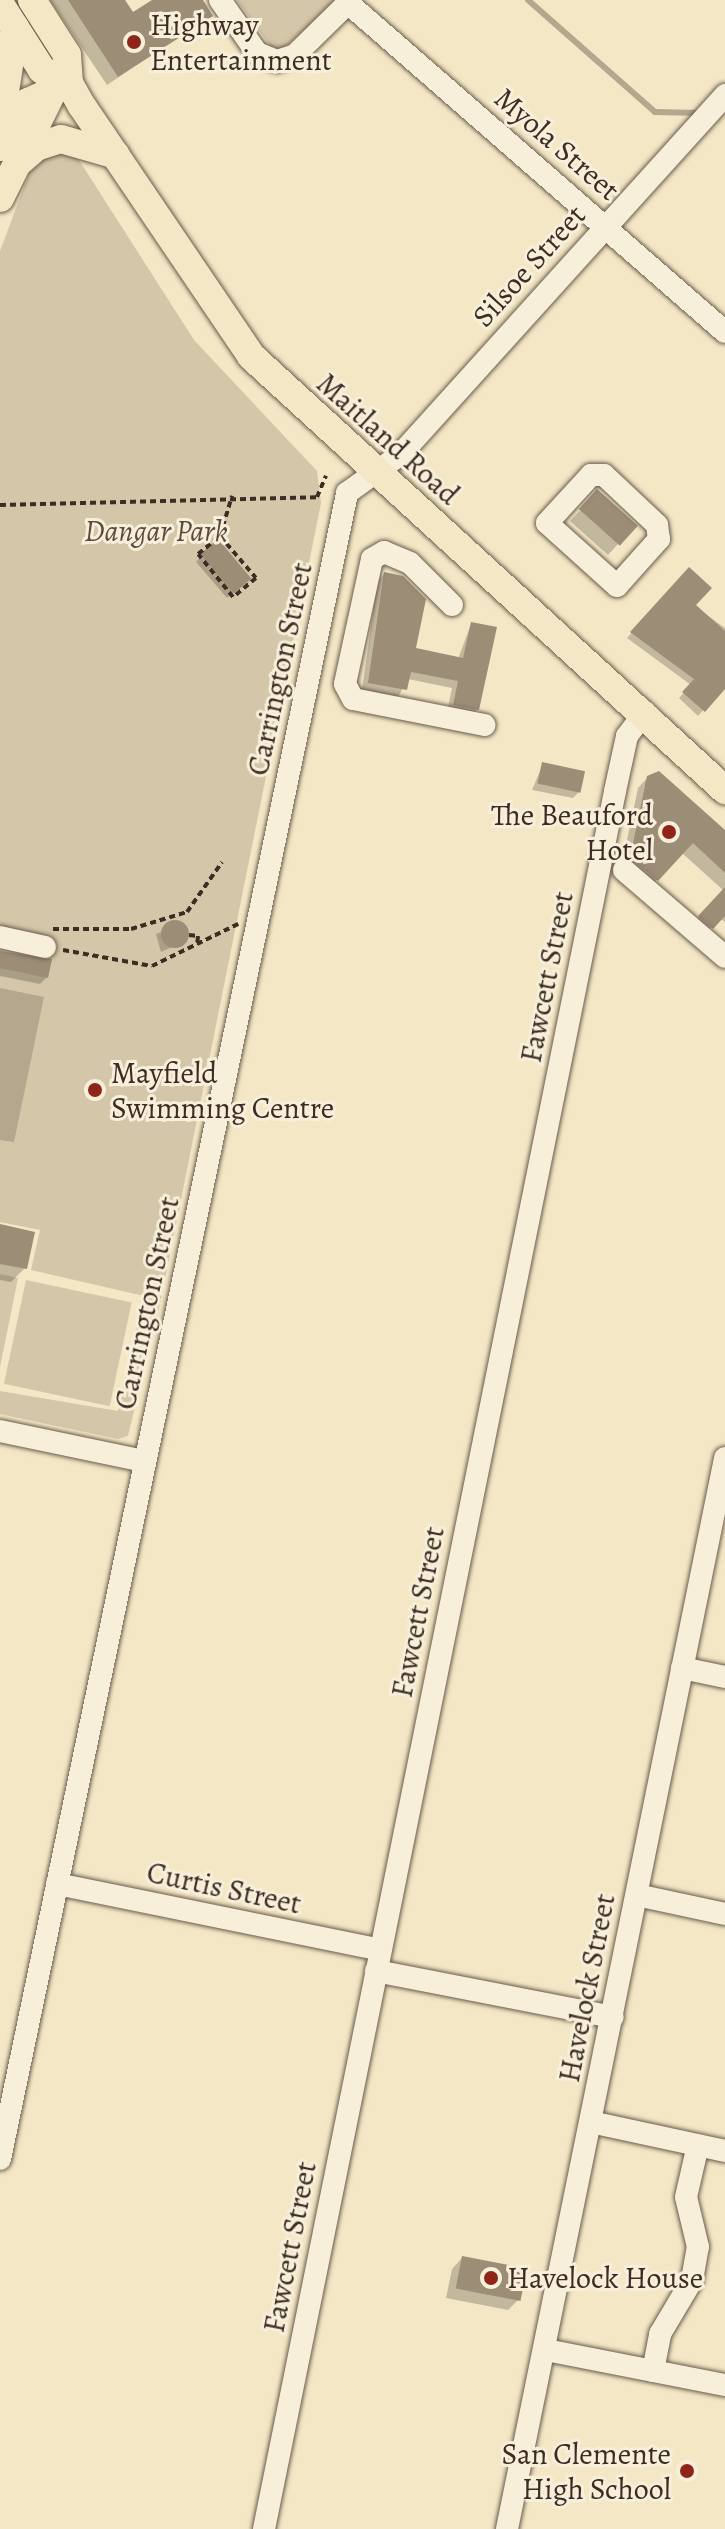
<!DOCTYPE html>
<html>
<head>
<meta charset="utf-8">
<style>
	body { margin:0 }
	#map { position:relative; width:725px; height:2529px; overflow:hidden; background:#f3e7c5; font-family:Alegreya,serif }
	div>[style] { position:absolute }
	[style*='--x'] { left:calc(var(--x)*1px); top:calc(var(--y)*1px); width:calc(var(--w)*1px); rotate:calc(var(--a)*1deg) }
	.green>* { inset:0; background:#d4c7a9; transform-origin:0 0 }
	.water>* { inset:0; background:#b5a78e }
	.shadow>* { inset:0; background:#0003 }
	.stream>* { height:6px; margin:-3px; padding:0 3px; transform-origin:3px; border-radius:3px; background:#b5a78e }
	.building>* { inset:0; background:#9c8d77; transform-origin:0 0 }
	.round { border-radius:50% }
	.path>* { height:4px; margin-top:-2px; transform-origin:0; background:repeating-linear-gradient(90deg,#3d2c23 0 6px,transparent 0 10px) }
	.roads { filter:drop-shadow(0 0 2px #6a5b4c) drop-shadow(0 0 2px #6a5b4c) }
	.minor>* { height:22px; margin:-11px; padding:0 11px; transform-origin:11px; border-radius:11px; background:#f7efd9 }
	.major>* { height:28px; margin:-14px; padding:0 14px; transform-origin:14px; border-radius:14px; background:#f3e7c5 }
	.dots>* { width:22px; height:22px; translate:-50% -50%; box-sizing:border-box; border:4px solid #f7efd9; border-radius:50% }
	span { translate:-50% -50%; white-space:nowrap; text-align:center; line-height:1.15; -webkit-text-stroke:6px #f7efd9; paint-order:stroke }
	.poi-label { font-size:30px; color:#3d2c23 }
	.left { translate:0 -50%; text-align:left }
	.right { translate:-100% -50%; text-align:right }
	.street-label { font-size:30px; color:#3d2c23 }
	.park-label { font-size:30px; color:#5b4b3e; font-style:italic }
</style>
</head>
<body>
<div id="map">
	<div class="green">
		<div style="clip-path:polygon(237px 0,341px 0,276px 54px)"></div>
		<div style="clip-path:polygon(60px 149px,79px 160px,194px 340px,317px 471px,321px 503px,161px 1299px,128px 1436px,118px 1439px,0 1414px,0 1391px,118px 1411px,144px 1296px,31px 1270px,40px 1230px,0 1222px,0 251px,33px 163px)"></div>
		<div style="clip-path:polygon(0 1274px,18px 1278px,0 1367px)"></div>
		<div style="left:26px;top:1280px;width:108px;height:106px;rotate:12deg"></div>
	</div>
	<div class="water">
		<div style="clip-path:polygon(0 988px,44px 997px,14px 1142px,0 1140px)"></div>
	</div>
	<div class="shadow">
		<div style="clip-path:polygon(50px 0,122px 0,132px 15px,155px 0,200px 0,210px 16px,107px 85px)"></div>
		<div style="clip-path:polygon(598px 492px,618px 544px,608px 555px,570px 521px)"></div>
		<div style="clip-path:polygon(202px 555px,242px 585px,227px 598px,196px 562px)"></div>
		<div style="clip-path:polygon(689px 570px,693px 605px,725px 628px,725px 686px,698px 716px,679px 698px,691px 685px,627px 638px)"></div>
		<div style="clip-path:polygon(384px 574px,414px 650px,458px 659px,471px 624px,478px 709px,470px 716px,447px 712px,452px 688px,408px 679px,398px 697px,362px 690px,377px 582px)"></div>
		<div style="clip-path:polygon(543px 764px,580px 791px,573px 798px,532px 790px)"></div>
		<div style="clip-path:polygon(648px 777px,725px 833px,725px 922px,720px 918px,702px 937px,690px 927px,723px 890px,682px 853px,647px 890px,621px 868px,638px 788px)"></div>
		<div style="clip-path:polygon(182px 924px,186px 941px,161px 952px,156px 934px)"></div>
		<div style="clip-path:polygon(0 952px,47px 977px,40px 984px,0 976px)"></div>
		<div style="clip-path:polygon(0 1226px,25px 1268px,11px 1282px,0 1280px)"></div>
		<div style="clip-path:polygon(462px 2258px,519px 2299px,508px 2310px,446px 2298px,452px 2269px)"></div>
	</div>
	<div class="stream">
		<div style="--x:528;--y:0;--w:169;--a:41.4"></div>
		<div style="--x:655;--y:112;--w:46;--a:1.2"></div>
	</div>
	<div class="building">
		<div style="clip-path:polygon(68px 0,125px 0,133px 12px,152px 0,203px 0,213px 16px,118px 77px)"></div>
		<div style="left:597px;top:489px;width:55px;height:27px;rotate:42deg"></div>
		<div style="left:218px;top:539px;width:52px;height:23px;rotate:50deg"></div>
		<div style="clip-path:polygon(689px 567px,712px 588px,696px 605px,725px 631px,725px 689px,705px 712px,682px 692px,694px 679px,630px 632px)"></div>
		<div style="clip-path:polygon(384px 572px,403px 576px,426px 599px,416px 648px,463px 658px,471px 622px,497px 627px,479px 710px,453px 705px,458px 681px,411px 672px,407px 690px,368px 683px)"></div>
		<div style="left:542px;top:762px;width:44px;height:22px;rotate:12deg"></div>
		<div style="clip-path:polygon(659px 771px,725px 830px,725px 873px,693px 843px,658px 881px,630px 858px,647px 776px)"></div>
		<div style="clip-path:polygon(725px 887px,725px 916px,713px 929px,698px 916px)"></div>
		<div class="round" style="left:161px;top:920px;width:28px;height:28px"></div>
		<div style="clip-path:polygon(0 951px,52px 959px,48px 978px,0 968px)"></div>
		<div style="clip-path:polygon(0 1224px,35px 1232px,27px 1269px,0 1264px)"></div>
		<div style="left:462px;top:2256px;width:66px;height:33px;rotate:11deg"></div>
	</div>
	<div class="path">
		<div style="--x:0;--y:505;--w:317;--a:-1.4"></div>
		<div style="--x:317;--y:497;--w:23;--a:-67"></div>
		<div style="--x:220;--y:536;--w:55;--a:49.4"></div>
		<div style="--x:256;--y:578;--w:30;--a:140"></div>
		<div style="--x:233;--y:597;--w:55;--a:-129.1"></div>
		<div style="--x:198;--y:554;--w:28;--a:-39"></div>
		<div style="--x:220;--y:536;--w:42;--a:-73.3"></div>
		<div style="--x:53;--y:929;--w:78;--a:0"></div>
		<div style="--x:131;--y:929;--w:59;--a:-16.9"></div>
		<div style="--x:187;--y:912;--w:61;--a:-55"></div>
		<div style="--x:189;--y:935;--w:9;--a:6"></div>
		<div style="--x:198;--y:936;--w:9;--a:96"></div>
		<div style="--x:63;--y:950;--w:90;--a:10.2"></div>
		<div style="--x:152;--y:966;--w:96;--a:-26"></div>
	</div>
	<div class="roads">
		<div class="minor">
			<div style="--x:220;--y:0;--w:65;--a:55.1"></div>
			<div style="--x:257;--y:53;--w:22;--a:22"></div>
			<div style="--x:277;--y:61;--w:19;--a:-18"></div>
			<div style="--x:295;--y:55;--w:74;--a:-44.5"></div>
			<div style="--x:348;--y:3;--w:500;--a:41.11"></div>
			<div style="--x:591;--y:475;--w:13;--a:0"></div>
			<div style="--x:604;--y:475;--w:73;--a:43.3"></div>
			<div style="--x:657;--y:525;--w:14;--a:82"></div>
			<div style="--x:659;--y:539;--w:63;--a:131.8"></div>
			<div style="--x:617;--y:586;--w:94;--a:-138"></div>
			<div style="--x:547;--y:523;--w:65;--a:-47.5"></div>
			<div style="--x:452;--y:605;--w:59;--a:-135"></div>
			<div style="--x:410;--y:563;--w:28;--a:-157"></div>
			<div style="--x:384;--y:552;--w:14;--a:150"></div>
			<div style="--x:372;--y:559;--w:128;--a:102.2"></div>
			<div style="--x:345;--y:684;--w:17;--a:62"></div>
			<div style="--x:353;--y:699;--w:134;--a:11.2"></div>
			<div style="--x:624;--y:870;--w:133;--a:40.7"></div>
			<div style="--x:0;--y:937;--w:46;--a:12.5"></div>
			<div style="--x:0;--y:1431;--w:147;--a:11.8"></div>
			<div style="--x:682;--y:1668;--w:44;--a:11.8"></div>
			<div style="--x:57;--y:1884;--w:330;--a:11.5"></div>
			<div style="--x:637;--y:1895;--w:90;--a:12.2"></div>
			<div style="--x:376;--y:1971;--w:241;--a:11"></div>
			<div style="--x:591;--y:2122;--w:137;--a:12.2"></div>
			<div style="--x:0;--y:2159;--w:1702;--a:-78.23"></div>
			<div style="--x:347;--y:493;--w:67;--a:-35.8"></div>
			<div style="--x:401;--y:454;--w:484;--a:-47.9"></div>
			<div style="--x:546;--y:2350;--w:182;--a:11.1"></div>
			<div style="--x:653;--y:2371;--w:38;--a:-79"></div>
			<div style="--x:660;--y:2334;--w:63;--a:-59.3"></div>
			<div style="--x:692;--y:2280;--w:34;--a:-80"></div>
			<div style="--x:698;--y:2247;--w:51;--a:-103.5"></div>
			<div style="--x:686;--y:2197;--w:53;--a:-77"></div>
			<div style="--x:264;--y:2529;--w:1773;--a:-78.58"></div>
			<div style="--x:615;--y:791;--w:56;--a:-77.7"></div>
			<div style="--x:627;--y:736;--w:30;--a:-53"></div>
			<div style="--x:507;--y:2529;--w:1093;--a:-78.49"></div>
		</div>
		<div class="major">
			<div style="--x:32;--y:0;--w:65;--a:57.5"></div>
			<div style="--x:67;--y:55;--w:28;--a:86"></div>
			<div style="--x:69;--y:83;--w:26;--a:61"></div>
			<div style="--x:82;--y:106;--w:302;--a:55.9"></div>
			<div style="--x:251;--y:356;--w:643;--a:42.48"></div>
			<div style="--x:0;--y:4;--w:78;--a:57.5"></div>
			<div style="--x:42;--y:70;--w:30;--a:26"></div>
			<div style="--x:0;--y:124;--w:98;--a:-81.2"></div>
			<div style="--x:0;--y:147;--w:53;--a:-58.1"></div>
			<div style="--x:28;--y:102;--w:39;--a:-24"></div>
			<div style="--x:19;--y:162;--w:23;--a:-41"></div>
			<div style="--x:36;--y:147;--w:26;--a:-18"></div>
			<div style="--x:61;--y:139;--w:57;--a:16.2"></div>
			<div style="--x:0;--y:198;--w:115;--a:-63.7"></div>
		</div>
	</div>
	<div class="dots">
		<div style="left:134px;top:42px;background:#8f2418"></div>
		<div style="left:669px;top:832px;background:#8f2418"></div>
		<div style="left:95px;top:1090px;background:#8f2418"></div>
		<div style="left:491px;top:2278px;background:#8f2418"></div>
		<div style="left:687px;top:2471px;background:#8f2418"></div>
	</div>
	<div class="poi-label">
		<span class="left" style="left:150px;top:42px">Highway<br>Entertainment</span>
		<span class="right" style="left:653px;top:832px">The Beauford<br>Hotel</span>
		<span class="left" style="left:111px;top:1090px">Mayfield<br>Swimming Centre</span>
		<span class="left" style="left:507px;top:2278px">Havelock House</span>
		<span class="right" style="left:671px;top:2471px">San Clemente<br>High School</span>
	</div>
	<div class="street-label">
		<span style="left:557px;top:144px;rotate:41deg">Myola Street</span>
		<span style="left:529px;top:266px;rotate:-48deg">Silsoe Street</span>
		<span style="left:388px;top:439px;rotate:42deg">Maitland Road</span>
		<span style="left:280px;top:669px;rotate:-78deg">Carrington Street</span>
		<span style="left:547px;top:977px;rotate:-79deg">Fawcett Street</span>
		<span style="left:147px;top:1303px;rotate:-78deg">Carrington Street</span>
		<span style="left:418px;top:1612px;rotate:-79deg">Fawcett Street</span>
		<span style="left:224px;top:1888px;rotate:12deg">Curtis Street</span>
		<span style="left:587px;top:1988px;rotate:-79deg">Havelock Street</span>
		<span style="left:290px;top:2247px;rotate:-79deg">Fawcett Street</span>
	</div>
	<div class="park-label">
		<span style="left:156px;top:531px">Dangar Park</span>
	</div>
</div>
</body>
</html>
